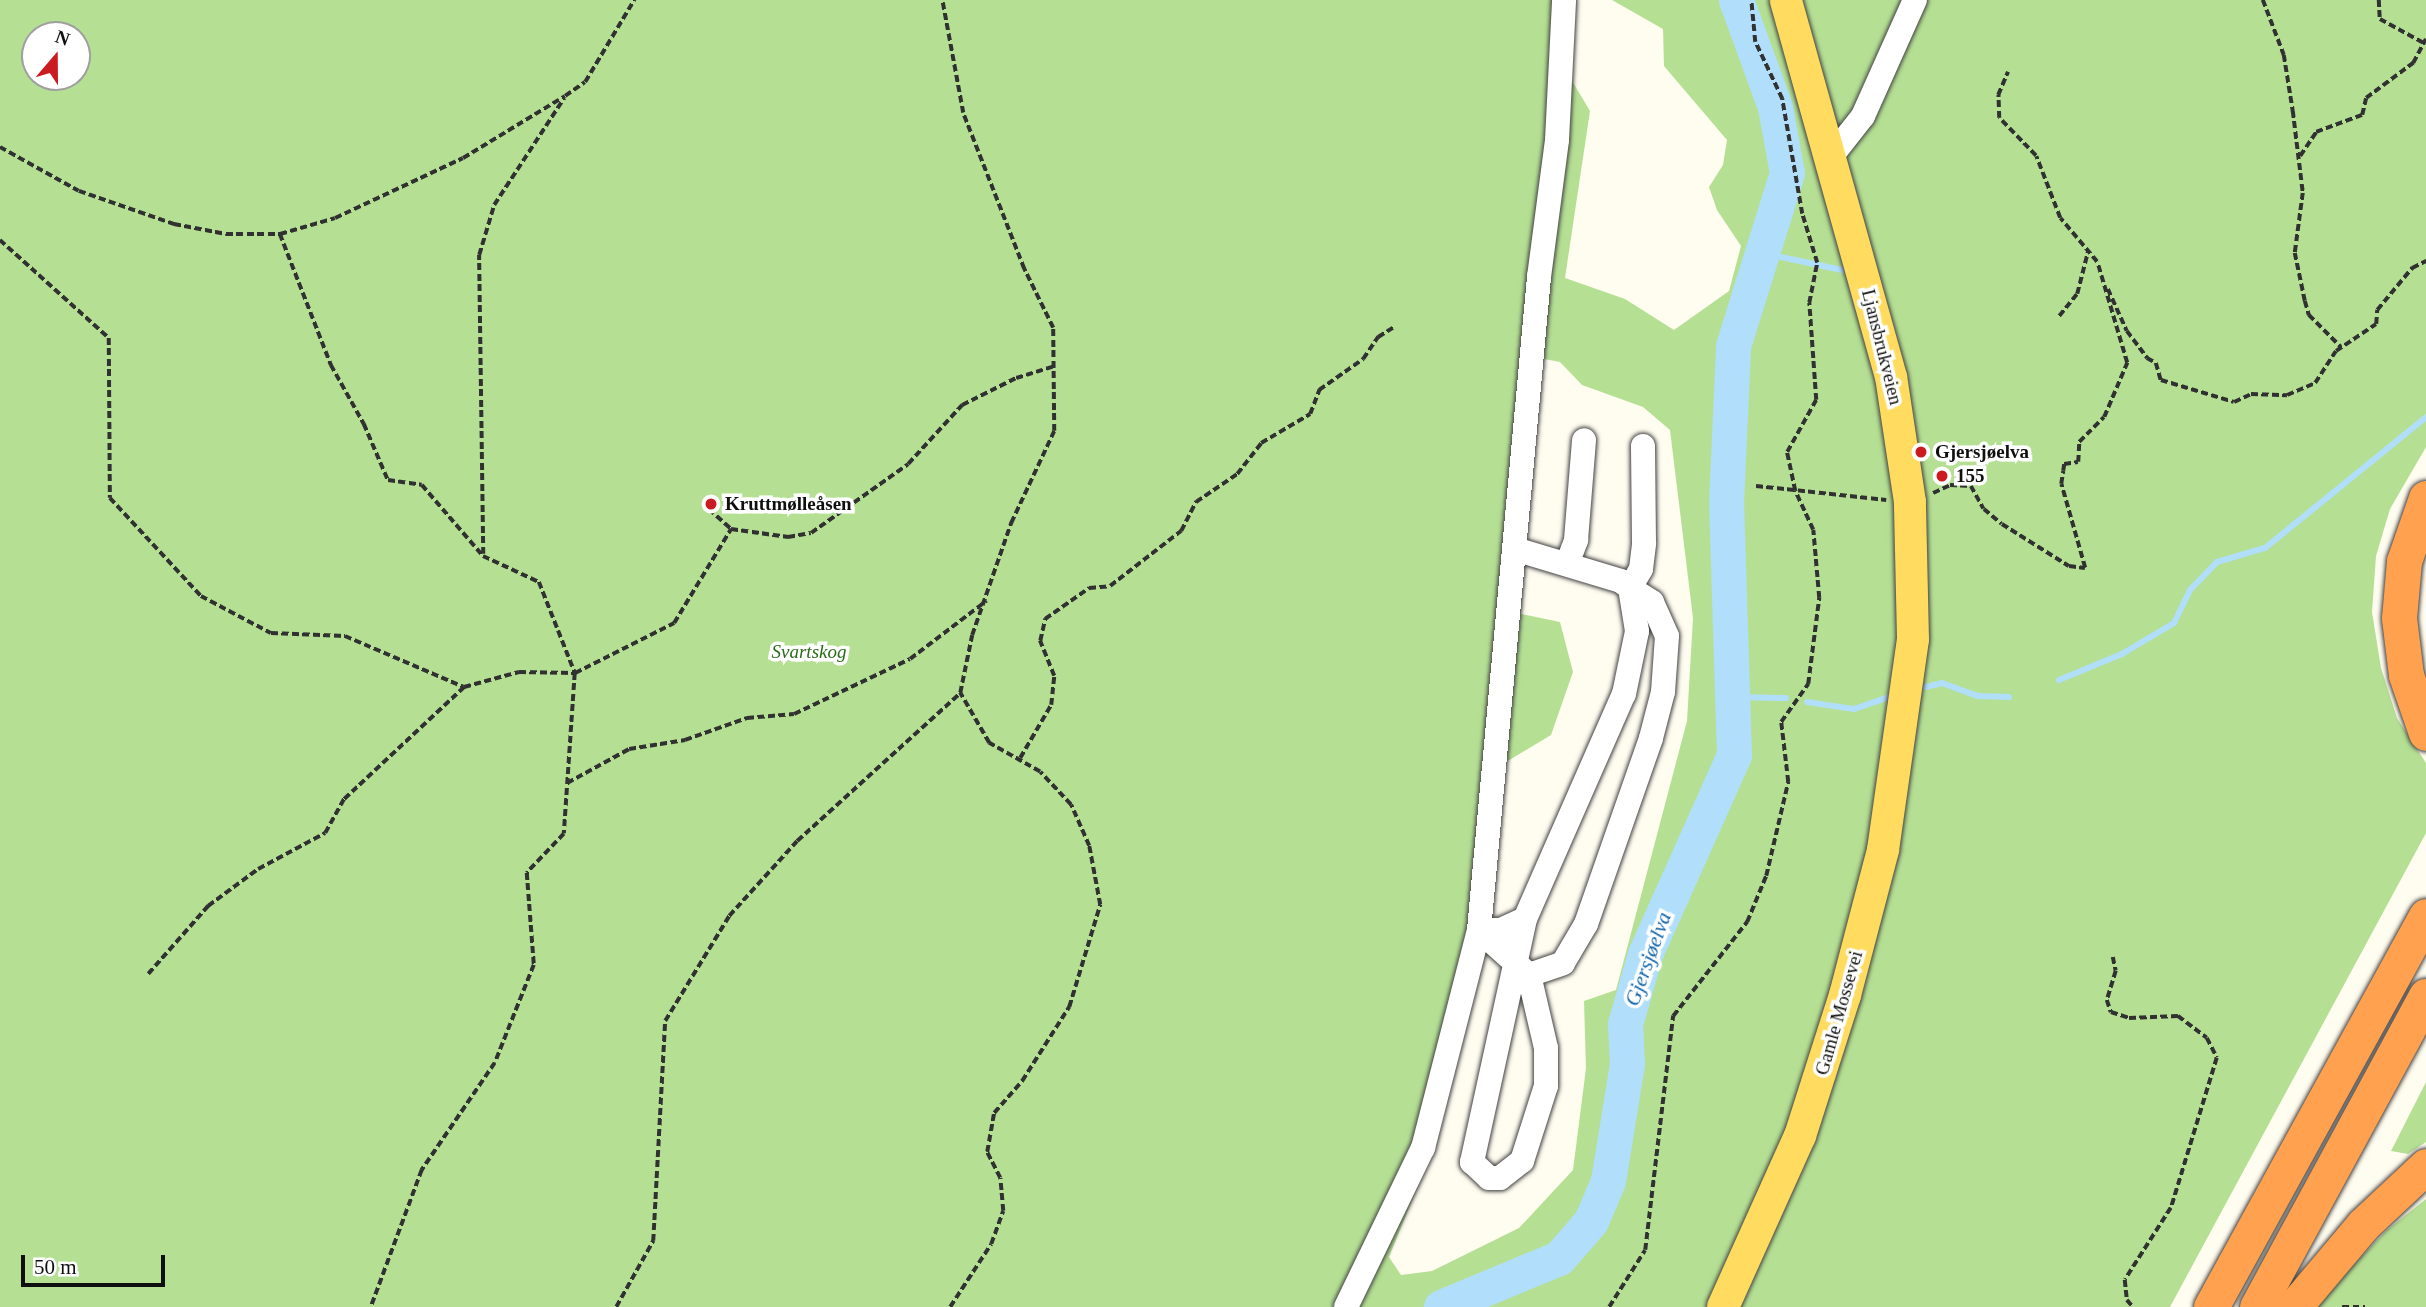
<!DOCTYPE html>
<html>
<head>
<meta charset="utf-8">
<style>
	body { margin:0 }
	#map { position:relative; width:2426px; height:1307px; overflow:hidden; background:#fffcf0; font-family:"Times New Roman",serif }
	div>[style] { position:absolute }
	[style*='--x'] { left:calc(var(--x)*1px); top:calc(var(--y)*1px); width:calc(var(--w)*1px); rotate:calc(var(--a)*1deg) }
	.forest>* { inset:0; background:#b5e094 }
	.stream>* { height:6px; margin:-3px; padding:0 3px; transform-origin:3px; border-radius:3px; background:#b0defb }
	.river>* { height:35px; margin:-17.5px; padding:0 17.5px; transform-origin:17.5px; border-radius:17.5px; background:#b0defb }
	.path>* { height:3.5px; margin-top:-1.75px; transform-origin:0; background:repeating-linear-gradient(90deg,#313131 0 7px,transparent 0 10.5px) }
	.roads { filter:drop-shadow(0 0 2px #424242) drop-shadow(0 0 2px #424242) }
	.minor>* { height:24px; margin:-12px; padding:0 12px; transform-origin:12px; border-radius:12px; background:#fff }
	.major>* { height:32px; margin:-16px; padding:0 16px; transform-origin:16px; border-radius:16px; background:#ffdb60 }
	.highway>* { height:35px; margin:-17.5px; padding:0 17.5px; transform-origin:17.5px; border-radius:17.5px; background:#ffa14e }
	.dots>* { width:19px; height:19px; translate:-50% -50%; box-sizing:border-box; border:4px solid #fff; border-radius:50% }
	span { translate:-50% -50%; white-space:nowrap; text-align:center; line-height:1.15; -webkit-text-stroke:7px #fff; paint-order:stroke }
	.street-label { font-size:19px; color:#0f0f0f }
	.poi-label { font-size:19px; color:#0f0f0f; font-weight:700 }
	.left { translate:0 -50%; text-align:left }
	.park-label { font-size:19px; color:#296d19; font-style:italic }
	.water-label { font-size:21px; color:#0c64ac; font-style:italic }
	.north { position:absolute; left:21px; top:21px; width:70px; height:70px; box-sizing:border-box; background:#fff; border:2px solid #9f9f9f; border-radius:50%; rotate:20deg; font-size:19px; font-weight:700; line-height:28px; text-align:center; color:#0f0f0f }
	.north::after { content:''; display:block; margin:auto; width:24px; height:32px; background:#cb1a20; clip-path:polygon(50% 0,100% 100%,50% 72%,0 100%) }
	.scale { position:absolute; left:21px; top:1255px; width:144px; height:32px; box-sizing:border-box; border:4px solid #0f0f0f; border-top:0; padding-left:9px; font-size:21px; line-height:24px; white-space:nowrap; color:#0f0f0f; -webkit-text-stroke:5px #fff; paint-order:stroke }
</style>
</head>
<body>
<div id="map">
	<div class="forest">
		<div style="clip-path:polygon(evenodd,0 0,1571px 0,1572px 81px,1590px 111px,1565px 278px,1625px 299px,1674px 330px,1729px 291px,1741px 246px,1717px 210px,1709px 187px,1723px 165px,1727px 140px,1664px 66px,1663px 29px,1612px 0,2426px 0,2426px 447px,2390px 509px,2376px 556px,2372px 612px,2381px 668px,2397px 718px,2426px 763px,2426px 833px,2170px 1307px,0 1307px,0 0,35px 35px,77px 35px,77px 77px,35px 77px,35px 35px,0 0,1539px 358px,1560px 362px,1582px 385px,1643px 407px,1670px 430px,1693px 618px,1687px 721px,1616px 990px,1584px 1001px,1586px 1068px,1573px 1170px,1519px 1228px,1432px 1271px,1401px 1275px,1389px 1257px,1430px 1157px,1506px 762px,1551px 735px,1573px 672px,1560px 622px,1521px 614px,1539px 358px)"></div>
		<div style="clip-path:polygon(2426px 1082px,2426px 1142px,2408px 1154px,2391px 1151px)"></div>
		<div style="clip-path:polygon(2426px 1199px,2426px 1307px,2313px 1307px,2387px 1230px)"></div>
	</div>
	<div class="stream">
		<div style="--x:1762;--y:253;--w:82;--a:12"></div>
		<div style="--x:2059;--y:680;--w:68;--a:-22.4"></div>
		<div style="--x:2122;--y:654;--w:61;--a:-30.8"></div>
		<div style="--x:2174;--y:623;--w:37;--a:-64"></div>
		<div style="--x:2190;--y:590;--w:39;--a:-46"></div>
		<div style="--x:2217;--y:562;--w:50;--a:-16.3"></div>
		<div style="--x:2265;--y:548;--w:208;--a:-39.1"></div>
		<div style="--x:1926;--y:687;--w:16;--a:-14"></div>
		<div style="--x:1942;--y:683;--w:37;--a:20"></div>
		<div style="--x:1977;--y:696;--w:32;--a:2"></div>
		<div style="--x:1732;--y:697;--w:54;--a:1.1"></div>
		<div style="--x:1807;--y:702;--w:48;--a:8.5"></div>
		<div style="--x:1854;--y:709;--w:39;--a:-19"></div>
	</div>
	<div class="river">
		<div style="--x:1441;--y:1307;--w:128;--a:-22.6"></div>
		<div style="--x:1559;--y:1258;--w:49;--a:-49.1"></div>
		<div style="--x:1591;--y:1221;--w:43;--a:-67"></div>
		<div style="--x:1608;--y:1181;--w:119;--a:-80.8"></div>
		<div style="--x:1627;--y:1064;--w:40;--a:-92.9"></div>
		<div style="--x:1625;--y:1024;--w:73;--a:-74.1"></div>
		<div style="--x:1645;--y:954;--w:218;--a:-65.9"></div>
		<div style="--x:1734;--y:755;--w:252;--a:-91.8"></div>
		<div style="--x:1726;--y:503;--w:157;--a:-87.4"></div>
		<div style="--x:1733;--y:346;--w:181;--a:-72.7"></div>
		<div style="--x:1787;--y:173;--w:67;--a:-100.3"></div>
		<div style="--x:1775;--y:107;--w:114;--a:-110"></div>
	</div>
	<div class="path">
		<div style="--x:2263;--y:0;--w:59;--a:69.1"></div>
		<div style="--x:2284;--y:55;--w:57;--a:80.9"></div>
		<div style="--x:2293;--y:111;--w:83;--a:83"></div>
		<div style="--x:2303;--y:193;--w:61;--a:97.6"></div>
		<div style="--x:2295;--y:253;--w:49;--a:78.2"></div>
		<div style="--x:2305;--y:301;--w:15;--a:74"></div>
		<div style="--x:2309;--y:315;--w:45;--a:45"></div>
		<div style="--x:2379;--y:0;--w:19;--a:87"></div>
		<div style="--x:2380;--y:19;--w:50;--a:28.6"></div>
		<div style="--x:0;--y:147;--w:90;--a:29.1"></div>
		<div style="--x:79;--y:191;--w:101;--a:19.2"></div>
		<div style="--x:174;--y:224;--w:53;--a:10.9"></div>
		<div style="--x:226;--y:234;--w:54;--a:0"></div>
		<div style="--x:280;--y:234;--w:57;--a:-16.2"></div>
		<div style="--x:335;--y:218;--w:141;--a:-25.1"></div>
		<div style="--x:463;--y:158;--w:119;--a:-31.3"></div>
		<div style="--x:565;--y:96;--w:24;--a:-35"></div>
		<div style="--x:585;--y:82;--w:96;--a:-59.1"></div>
		<div style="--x:2300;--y:156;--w:29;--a:-56"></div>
		<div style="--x:2316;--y:132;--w:49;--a:-20.3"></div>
		<div style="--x:2362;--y:115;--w:17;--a:-77"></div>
		<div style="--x:2366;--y:98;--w:59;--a:-36.7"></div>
		<div style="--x:2413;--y:63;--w:27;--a:-62"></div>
		<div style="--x:280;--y:234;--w:141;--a:68.7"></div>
		<div style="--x:331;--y:365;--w:68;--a:60.8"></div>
		<div style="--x:364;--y:424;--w:61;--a:66.8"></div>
		<div style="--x:388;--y:480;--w:34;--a:8"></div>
		<div style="--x:422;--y:485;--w:94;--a:49.3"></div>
		<div style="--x:483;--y:556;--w:62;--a:24.9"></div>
		<div style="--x:539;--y:582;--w:98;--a:68.4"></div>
		<div style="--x:575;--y:673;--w:161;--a:93.9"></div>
		<div style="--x:564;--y:834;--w:54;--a:133.5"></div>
		<div style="--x:527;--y:873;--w:92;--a:85.6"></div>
		<div style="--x:534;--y:965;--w:105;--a:111.7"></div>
		<div style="--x:495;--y:1063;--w:130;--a:124.3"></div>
		<div style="--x:422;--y:1170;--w:146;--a:110.4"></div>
		<div style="--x:0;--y:240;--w:147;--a:42"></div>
		<div style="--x:109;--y:338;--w:160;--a:89.6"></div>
		<div style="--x:110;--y:498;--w:134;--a:47.1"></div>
		<div style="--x:201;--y:596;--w:79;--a:27.9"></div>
		<div style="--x:271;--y:633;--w:74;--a:2.3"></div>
		<div style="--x:345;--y:636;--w:129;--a:23.2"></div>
		<div style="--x:2108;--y:289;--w:46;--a:65.7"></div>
		<div style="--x:2127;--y:331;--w:34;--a:53"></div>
		<div style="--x:2147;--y:358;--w:10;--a:29"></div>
		<div style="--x:2156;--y:363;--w:18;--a:74"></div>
		<div style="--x:2161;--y:380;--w:76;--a:16.8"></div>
		<div style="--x:2234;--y:402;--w:19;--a:-25"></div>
		<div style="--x:2251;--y:394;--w:36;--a:2"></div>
		<div style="--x:2287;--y:395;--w:30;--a:-23"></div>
		<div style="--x:2315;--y:383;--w:38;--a:-57"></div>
		<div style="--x:2336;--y:351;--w:48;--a:-34"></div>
		<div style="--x:2376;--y:324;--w:14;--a:-86"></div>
		<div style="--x:2377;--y:310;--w:55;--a:-50.2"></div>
		<div style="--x:2412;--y:268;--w:16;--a:-27"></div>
		<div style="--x:2059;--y:316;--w:28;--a:-51"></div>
		<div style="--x:2077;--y:294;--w:44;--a:-75.7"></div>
		<div style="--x:1756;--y:486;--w:131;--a:6.1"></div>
		<div style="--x:1933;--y:493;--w:19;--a:-25"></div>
		<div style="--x:1950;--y:485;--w:21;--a:3"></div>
		<div style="--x:1971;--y:486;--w:26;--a:61"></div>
		<div style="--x:1984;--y:509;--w:23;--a:40"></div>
		<div style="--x:2002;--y:524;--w:79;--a:32.1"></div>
		<div style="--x:2069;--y:566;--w:16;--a:7"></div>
		<div style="--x:2085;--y:568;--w:87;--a:-105.9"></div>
		<div style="--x:2061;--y:484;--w:13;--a:-81"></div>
		<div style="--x:2063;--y:471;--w:7;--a:-82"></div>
		<div style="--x:2064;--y:464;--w:14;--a:-8"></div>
		<div style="--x:2078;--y:462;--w:20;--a:-87"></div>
		<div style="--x:2079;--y:442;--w:35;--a:-45"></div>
		<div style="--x:2104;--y:417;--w:59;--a:-66.9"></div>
		<div style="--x:2127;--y:363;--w:105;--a:-106.5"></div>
		<div style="--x:2097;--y:262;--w:57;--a:-130.1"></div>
		<div style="--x:2060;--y:218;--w:66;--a:-111.2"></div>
		<div style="--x:2036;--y:156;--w:53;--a:-134.2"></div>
		<div style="--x:1999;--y:118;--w:23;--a:-92"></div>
		<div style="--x:1998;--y:95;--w:25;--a:-67"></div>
		<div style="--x:709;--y:509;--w:30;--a:42"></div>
		<div style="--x:731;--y:529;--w:58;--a:8"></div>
		<div style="--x:788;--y:537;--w:23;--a:-10"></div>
		<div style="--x:811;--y:533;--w:119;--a:-35.4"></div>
		<div style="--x:908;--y:464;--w:80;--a:-47.5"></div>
		<div style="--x:962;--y:405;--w:60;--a:-26.6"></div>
		<div style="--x:1016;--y:378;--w:41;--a:-17.1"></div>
		<div style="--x:483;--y:554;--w:299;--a:-90.8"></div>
		<div style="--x:479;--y:255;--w:52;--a:-73.3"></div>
		<div style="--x:494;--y:205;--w:128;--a:-56.8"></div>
		<div style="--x:1020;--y:758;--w:61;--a:-59.7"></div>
		<div style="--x:1051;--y:705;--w:29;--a:-84"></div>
		<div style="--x:1054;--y:676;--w:38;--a:-112"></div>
		<div style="--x:1040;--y:641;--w:23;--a:-77"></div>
		<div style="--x:1045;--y:619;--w:54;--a:-35.2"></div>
		<div style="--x:1089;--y:588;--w:21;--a:-5"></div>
		<div style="--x:1110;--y:586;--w:90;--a:-37.8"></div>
		<div style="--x:1181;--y:531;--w:33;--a:-63"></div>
		<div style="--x:1196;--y:502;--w:50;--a:-34.3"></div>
		<div style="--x:1237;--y:474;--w:39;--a:-52"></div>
		<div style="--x:1261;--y:443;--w:57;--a:-30.6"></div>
		<div style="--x:1310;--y:414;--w:26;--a:-69"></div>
		<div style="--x:1319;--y:390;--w:54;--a:-35.2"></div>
		<div style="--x:1363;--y:359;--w:27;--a:-56"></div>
		<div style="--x:1378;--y:337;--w:19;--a:-32"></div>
		<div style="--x:567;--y:783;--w:71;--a:-28.7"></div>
		<div style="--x:629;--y:749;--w:57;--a:-9.1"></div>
		<div style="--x:685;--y:740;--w:66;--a:-19.5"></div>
		<div style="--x:747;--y:718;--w:47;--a:-4.9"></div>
		<div style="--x:794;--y:714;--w:128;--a:-25.4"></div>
		<div style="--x:910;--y:659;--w:96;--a:-37.3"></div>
		<div style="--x:2113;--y:957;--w:14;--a:78"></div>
		<div style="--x:2116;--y:971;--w:30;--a:107"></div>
		<div style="--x:2107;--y:1000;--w:13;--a:72"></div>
		<div style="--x:2111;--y:1012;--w:19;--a:18"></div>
		<div style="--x:2129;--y:1018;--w:49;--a:-2.3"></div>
		<div style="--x:2178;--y:1016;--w:36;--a:37"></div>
		<div style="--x:2207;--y:1038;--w:22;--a:63"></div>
		<div style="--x:2217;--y:1058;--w:157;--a:107"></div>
		<div style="--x:2171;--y:1208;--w:85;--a:122.6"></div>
		<div style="--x:2125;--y:1280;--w:20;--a:84"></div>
		<div style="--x:2127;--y:1300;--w:9;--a:49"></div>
		<div style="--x:148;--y:974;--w:91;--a:-48.6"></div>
		<div style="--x:208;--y:906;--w:62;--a:-36.5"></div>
		<div style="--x:258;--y:869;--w:76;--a:-28.2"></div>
		<div style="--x:325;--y:833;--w:39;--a:-61"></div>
		<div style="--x:344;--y:799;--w:164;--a:-43"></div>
		<div style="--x:464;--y:687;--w:57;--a:-15.3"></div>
		<div style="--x:519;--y:672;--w:56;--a:1"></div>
		<div style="--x:575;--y:673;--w:111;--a:-26.8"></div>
		<div style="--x:674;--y:623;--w:110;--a:-58.8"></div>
		<div style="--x:616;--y:1307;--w:76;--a:-60.7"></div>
		<div style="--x:653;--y:1241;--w:220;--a:-86.9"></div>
		<div style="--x:665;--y:1021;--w:123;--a:-58.6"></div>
		<div style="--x:729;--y:916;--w:101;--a:-47.8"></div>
		<div style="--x:797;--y:841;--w:220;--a:-42.2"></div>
		<div style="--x:960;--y:693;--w:59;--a:-78.3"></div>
		<div style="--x:972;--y:635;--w:119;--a:-70.8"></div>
		<div style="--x:1011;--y:523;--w:102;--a:-64.9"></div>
		<div style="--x:1054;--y:431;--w:103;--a:-90.6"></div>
		<div style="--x:1053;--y:328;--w:66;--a:-116.2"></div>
		<div style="--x:1024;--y:269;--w:168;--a:-111.4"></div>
		<div style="--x:963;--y:113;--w:115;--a:-100.5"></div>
		<div style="--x:950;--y:1307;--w:75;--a:-56.9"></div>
		<div style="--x:991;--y:1244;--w:35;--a:-70"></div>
		<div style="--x:1003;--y:1211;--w:33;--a:-95"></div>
		<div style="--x:1000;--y:1178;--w:29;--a:-117"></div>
		<div style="--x:987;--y:1152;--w:40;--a:-80"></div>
		<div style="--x:994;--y:1113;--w:43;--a:-48.8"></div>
		<div style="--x:1022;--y:1081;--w:88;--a:-57.6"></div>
		<div style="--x:1069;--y:1007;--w:107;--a:-73.1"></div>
		<div style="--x:1100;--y:905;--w:60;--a:-100.6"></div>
		<div style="--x:1089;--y:846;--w:45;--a:-113.7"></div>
		<div style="--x:1071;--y:805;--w:45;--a:-133.2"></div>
		<div style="--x:1040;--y:772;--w:59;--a:-150.4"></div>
		<div style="--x:989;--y:743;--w:58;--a:-120.1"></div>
		<div style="--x:1609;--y:1307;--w:67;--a:-57.7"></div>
		<div style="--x:1645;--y:1250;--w:236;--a:-83.2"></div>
		<div style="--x:1673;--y:1016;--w:120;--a:-51.8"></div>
		<div style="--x:1747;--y:922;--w:50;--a:-67.6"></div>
		<div style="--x:1766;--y:876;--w:97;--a:-76.8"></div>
		<div style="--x:1788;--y:782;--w:60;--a:-96.7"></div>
		<div style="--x:1781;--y:722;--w:47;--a:-54.6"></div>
		<div style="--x:1808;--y:684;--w:87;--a:-82.7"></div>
		<div style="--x:1819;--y:598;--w:68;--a:-95"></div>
		<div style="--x:1813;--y:530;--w:43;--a:-114.8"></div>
		<div style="--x:1795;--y:491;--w:40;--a:-102"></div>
		<div style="--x:1787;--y:452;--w:60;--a:-60.9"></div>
		<div style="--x:1816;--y:400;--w:97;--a:-94.1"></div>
		<div style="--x:1809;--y:303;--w:41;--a:-78.7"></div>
		<div style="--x:1817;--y:263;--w:51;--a:-107"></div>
		<div style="--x:1802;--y:214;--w:117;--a:-99.9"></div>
		<div style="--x:1782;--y:99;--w:63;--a:-115.3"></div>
		<div style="--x:1755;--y:42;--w:42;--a:-95.4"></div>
		<div style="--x:2342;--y:1307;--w:23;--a:0"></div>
	</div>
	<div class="roads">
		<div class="minor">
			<div style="--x:1830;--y:158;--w:53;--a:-51.8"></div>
			<div style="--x:1863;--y:116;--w:127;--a:-65.9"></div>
			<div style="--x:1567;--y:564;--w:26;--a:-69"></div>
			<div style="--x:1576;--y:540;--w:100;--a:-85.4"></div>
			<div style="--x:1525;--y:919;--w:249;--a:102.3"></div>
			<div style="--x:1472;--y:1162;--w:23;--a:43"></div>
			<div style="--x:1489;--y:1178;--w:11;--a:0"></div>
			<div style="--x:1500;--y:1178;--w:28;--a:-38"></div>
			<div style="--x:1522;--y:1161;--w:79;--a:-72.3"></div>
			<div style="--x:1546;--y:1086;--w:38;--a:-90"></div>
			<div style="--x:1546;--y:1048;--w:75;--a:-103.1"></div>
			<div style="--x:1479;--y:930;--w:67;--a:42"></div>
			<div style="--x:1529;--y:975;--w:36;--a:-19"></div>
			<div style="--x:1563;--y:963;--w:45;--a:-59.5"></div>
			<div style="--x:1586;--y:924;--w:197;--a:-70.7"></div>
			<div style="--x:1651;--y:738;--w:48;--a:-75.4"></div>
			<div style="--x:1663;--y:692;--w:56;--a:-85.9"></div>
			<div style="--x:1667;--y:636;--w:37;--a:-114"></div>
			<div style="--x:1652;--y:602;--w:26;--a:-148"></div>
			<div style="--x:1630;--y:588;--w:22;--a:-60"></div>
			<div style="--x:1641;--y:569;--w:26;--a:-83"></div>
			<div style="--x:1644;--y:543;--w:97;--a:-90.6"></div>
			<div style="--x:1479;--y:930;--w:22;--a:0"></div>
			<div style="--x:1501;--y:930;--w:26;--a:-25"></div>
			<div style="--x:1525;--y:919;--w:246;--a:-66.3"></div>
			<div style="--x:1624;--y:694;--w:64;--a:-78.3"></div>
			<div style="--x:1637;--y:631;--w:44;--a:-99.2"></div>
			<div style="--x:1630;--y:588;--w:11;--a:-142"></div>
			<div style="--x:1621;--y:581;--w:111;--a:-163.2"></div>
			<div style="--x:1346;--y:1307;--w:177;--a:-64.2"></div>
			<div style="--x:1423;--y:1148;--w:225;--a:-75.6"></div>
			<div style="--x:1479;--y:930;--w:656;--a:-84.75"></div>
			<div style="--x:1539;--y:277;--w:138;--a:-82.5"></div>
			<div style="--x:1557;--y:140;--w:140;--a:-87.1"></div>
		</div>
		<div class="major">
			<div style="--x:1723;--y:1307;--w:188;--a:-65.8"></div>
			<div style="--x:1800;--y:1136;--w:148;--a:-72.3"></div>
			<div style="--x:1845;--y:995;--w:150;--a:-75.3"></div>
			<div style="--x:1883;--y:850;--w:213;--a:-81.9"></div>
			<div style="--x:1913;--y:639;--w:137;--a:-91.3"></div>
			<div style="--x:1910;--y:502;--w:126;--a:-98.6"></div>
			<div style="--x:1891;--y:377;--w:391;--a:-105.6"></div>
		</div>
		<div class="highway">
			<div style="--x:2426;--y:498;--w:67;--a:109.2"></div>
			<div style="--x:2404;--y:561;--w:57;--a:95"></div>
			<div style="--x:2399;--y:618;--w:57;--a:83"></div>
			<div style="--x:2406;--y:675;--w:61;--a:71"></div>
			<div style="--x:2211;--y:1307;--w:446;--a:-61.2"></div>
			<div style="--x:2257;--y:1307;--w:354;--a:-61.5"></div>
			<div style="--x:2294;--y:1307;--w:107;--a:-49.9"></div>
			<div style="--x:2363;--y:1225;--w:86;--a:-43.1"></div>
		</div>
	</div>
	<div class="dots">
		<div style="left:1921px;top:452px;background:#cb1a20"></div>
		<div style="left:1942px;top:476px;background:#cb1a20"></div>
		<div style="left:711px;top:504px;background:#cb1a20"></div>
	</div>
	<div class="street-label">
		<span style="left:1882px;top:347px;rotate:76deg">Ljansbrukveien</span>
		<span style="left:1839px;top:1013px;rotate:-74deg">Gamle Mossevei</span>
	</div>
	<div class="poi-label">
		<span class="left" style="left:1935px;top:452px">Gjersjøelva</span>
		<span class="left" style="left:1956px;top:476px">155</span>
		<span class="left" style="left:725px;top:504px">Kruttmølleåsen</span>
	</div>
	<div class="park-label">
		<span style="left:809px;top:652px">Svartskog</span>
	</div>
	<div class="water-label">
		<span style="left:1648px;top:959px;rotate:-70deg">Gjersjøelva</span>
	</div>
	<div class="north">N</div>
	<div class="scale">50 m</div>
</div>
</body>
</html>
